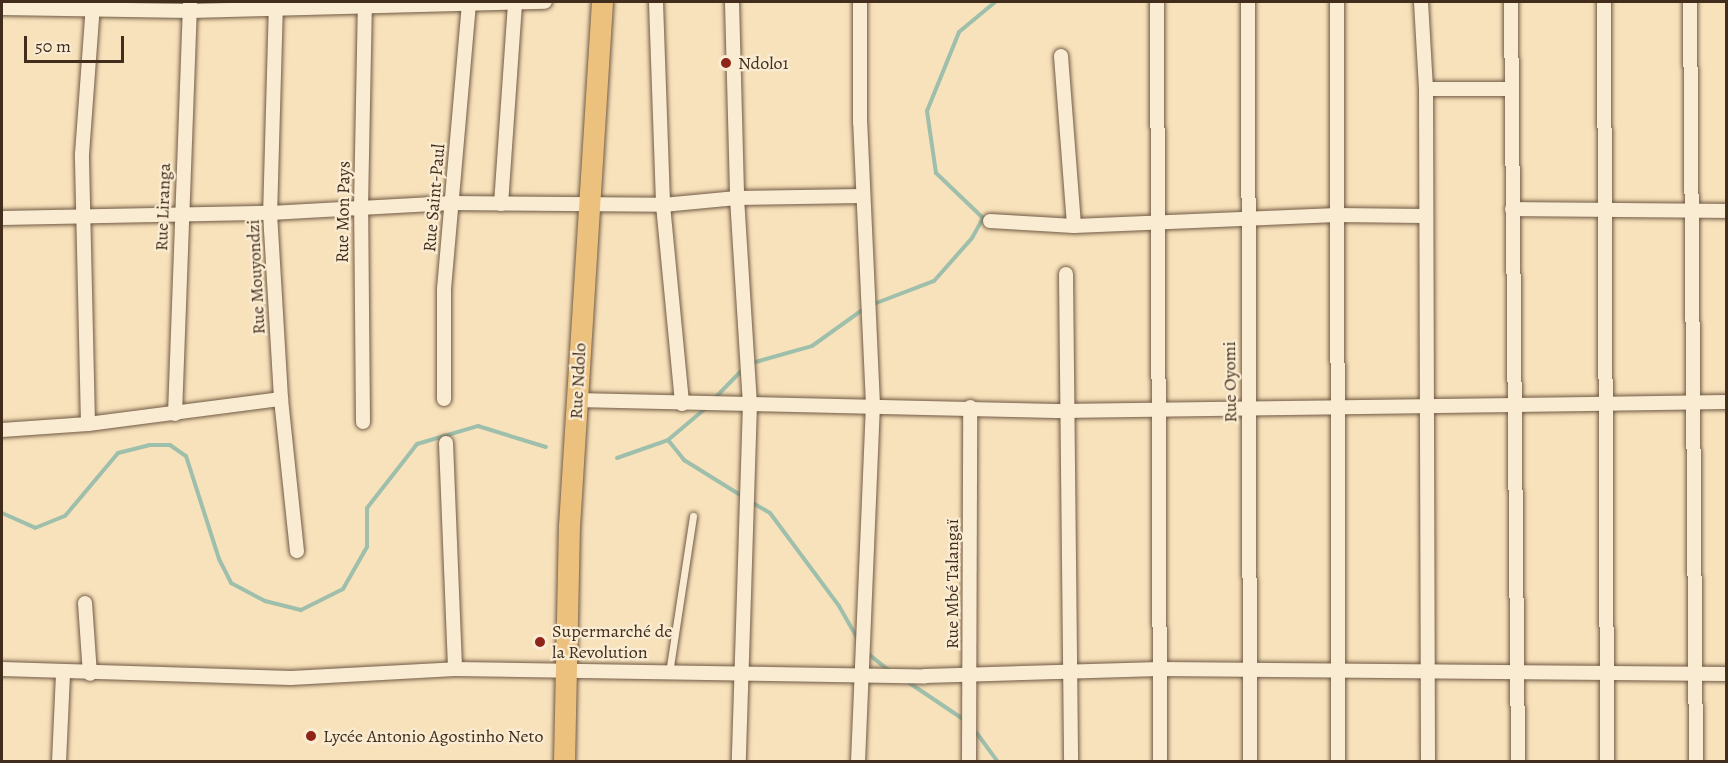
<!DOCTYPE html>
<html>
<head>
<meta charset="utf-8">
<style>
	body { margin:0 }
	#map { position:relative; width:1728px; height:763px; overflow:hidden; background:#f8e2bb; font-family:Alegreya,serif }
	div>[style] { position:absolute }
	[style*='--x'] { left:calc(var(--x)*1px); top:calc(var(--y)*1px); width:calc(var(--w)*1px); rotate:calc(var(--a)*1deg) }
	.stream>* { height:4px; margin:-2px; padding:0 2px; transform-origin:2px; border-radius:2px; background:#9ebfab }
	.roads { filter:drop-shadow(0 0 2px #705a44) drop-shadow(0 0 2px #705a44) }
	.lane>* { height:7px; margin:-3.5px; padding:0 3.5px; transform-origin:3.5px; border-radius:3.5px; background:#faecd3 }
	.street>* { height:14px; margin:-7px; padding:0 7px; transform-origin:7px; border-radius:7px; background:#faecd3 }
	.primary>* { height:21px; margin:-10.5px; padding:0 10.5px; transform-origin:10.5px; border-radius:10.5px; background:#ecc17e }
	.dots>* { width:16px; height:16px; translate:-50% -50%; box-sizing:border-box; border:3px solid #faecd3; border-radius:50% }
	span { translate:-50% -50%; white-space:nowrap; text-align:center; line-height:1.15; -webkit-text-stroke:4.5px #faecd3; paint-order:stroke }
	.poi-label { font-size:18px; color:#422d1c }
	.left { translate:0 -50%; text-align:left }
	.street-label { font-size:18px; color:#422d1c }
	.frame { position:absolute; inset:0; border:3px solid #422d1c; pointer-events:none }
	.scale { position:absolute; left:24px; top:36px; width:100px; height:27px; box-sizing:border-box; border:3px solid #422d1c; border-top:0; padding-left:8px; font-size:18px; line-height:21px; white-space:nowrap; color:#422d1c; -webkit-text-stroke:4px #faecd3; paint-order:stroke }
</style>
</head>
<body>
<div id="map">
	<div class="stream">
		<div style="--x:871;--y:305;--w:67;--a:-20.9"></div>
		<div style="--x:934;--y:281;--w:57;--a:-48.5"></div>
		<div style="--x:972;--y:238;--w:23;--a:-61"></div>
		<div style="--x:983;--y:218;--w:65;--a:-136.2"></div>
		<div style="--x:936;--y:173;--w:63;--a:-98.3"></div>
		<div style="--x:927;--y:111;--w:85;--a:-67.9"></div>
		<div style="--x:959;--y:32;--w:47;--a:-39.8"></div>
		<div style="--x:752;--y:363;--w:62;--a:-15.8"></div>
		<div style="--x:812;--y:346;--w:65;--a:-35.6"></div>
		<div style="--x:713;--y:400;--w:43;--a:-45.9"></div>
		<div style="--x:668;--y:440;--w:26;--a:51"></div>
		<div style="--x:684;--y:460;--w:72;--a:31.9"></div>
		<div style="--x:617;--y:458;--w:54;--a:-19.4"></div>
		<div style="--x:668;--y:440;--w:50;--a:-40.1"></div>
		<div style="--x:751;--y:502;--w:22;--a:30"></div>
		<div style="--x:770;--y:513;--w:116;--a:53.4"></div>
		<div style="--x:839;--y:606;--w:40;--a:60.3"></div>
		<div style="--x:2;--y:513;--w:36;--a:24"></div>
		<div style="--x:35;--y:528;--w:32;--a:-22"></div>
		<div style="--x:65;--y:516;--w:82;--a:-49.9"></div>
		<div style="--x:118;--y:453;--w:32;--a:-14"></div>
		<div style="--x:149;--y:445;--w:21;--a:0"></div>
		<div style="--x:170;--y:445;--w:19;--a:35"></div>
		<div style="--x:186;--y:456;--w:108;--a:72.2"></div>
		<div style="--x:219;--y:559;--w:27;--a:63"></div>
		<div style="--x:231;--y:583;--w:38;--a:28"></div>
		<div style="--x:265;--y:601;--w:37;--a:14"></div>
		<div style="--x:301;--y:610;--w:47;--a:-26.6"></div>
		<div style="--x:343;--y:589;--w:48;--a:-60.3"></div>
		<div style="--x:367;--y:547;--w:39;--a:-90"></div>
		<div style="--x:367;--y:508;--w:81;--a:-52"></div>
		<div style="--x:417;--y:444;--w:64;--a:-16.4"></div>
		<div style="--x:478;--y:426;--w:71;--a:17.2"></div>
		<div style="--x:866;--y:652;--w:28;--a:39"></div>
		<div style="--x:905;--y:680;--w:73;--a:33.9"></div>
		<div style="--x:973;--y:728;--w:42;--a:53.7"></div>
	</div>
	<div class="roads">
		<div class="lane">
			<div style="--x:669;--y:673;--w:159;--a:-81.3"></div>
		</div>
		<div class="street">
			<div style="--x:276;--y:2;--w:211;--a:91.6"></div>
			<div style="--x:270;--y:213;--w:186;--a:86.6"></div>
			<div style="--x:281;--y:399;--w:153;--a:84"></div>
			<div style="--x:656;--y:2;--w:203;--a:88"></div>
			<div style="--x:663;--y:205;--w:200;--a:84.5"></div>
			<div style="--x:732;--y:2;--w:196;--a:88.5"></div>
			<div style="--x:737;--y:198;--w:205;--a:86.4"></div>
			<div style="--x:750;--y:403;--w:359;--a:91.8"></div>
			<div style="--x:1157;--y:2;--w:760;--a:89.77"></div>
			<div style="--x:1248;--y:2;--w:760;--a:89.85"></div>
			<div style="--x:1337;--y:2;--w:760;--a:89.92"></div>
			<div style="--x:1421;--y:2;--w:87;--a:86.7"></div>
			<div style="--x:1426;--y:89;--w:673;--a:89.83"></div>
			<div style="--x:1511;--y:2;--w:760;--a:89.47"></div>
			<div style="--x:1604;--y:2;--w:760;--a:89.77"></div>
			<div style="--x:1690;--y:2;--w:760;--a:89.55"></div>
			<div style="--x:2;--y:8;--w:188;--a:0.9"></div>
			<div style="--x:190;--y:11;--w:355;--a:-1.5"></div>
			<div style="--x:1061;--y:56;--w:170;--a:85.6"></div>
			<div style="--x:1426;--y:89;--w:86;--a:0"></div>
			<div style="--x:501;--y:204;--w:201;--a:-86"></div>
			<div style="--x:1512;--y:209;--w:214;--a:0.5"></div>
			<div style="--x:2;--y:218;--w:268;--a:-1.1"></div>
			<div style="--x:270;--y:213;--w:181;--a:-3.2"></div>
			<div style="--x:451;--y:203;--w:212;--a:0.5"></div>
			<div style="--x:663;--y:205;--w:74;--a:-5.4"></div>
			<div style="--x:737;--y:198;--w:126;--a:-0.9"></div>
			<div style="--x:990;--y:221;--w:84;--a:3.4"></div>
			<div style="--x:1074;--y:226;--w:263;--a:-2.4"></div>
			<div style="--x:1337;--y:215;--w:87;--a:0.7"></div>
			<div style="--x:1066;--y:274;--w:488;--a:89.4"></div>
			<div style="--x:444;--y:399;--w:110;--a:-90"></div>
			<div style="--x:444;--y:289;--w:288;--a:-85"></div>
			<div style="--x:576;--y:400;--w:491;--a:1.3"></div>
			<div style="--x:1067;--y:411;--w:659;--a:-0.78"></div>
			<div style="--x:175;--y:414;--w:412;--a:-87.9"></div>
			<div style="--x:363;--y:422;--w:215;--a:-90.5"></div>
			<div style="--x:361;--y:207;--w:205;--a:-88.9"></div>
			<div style="--x:88;--y:424;--w:270;--a:-91.3"></div>
			<div style="--x:82;--y:154;--w:150;--a:-85.8"></div>
			<div style="--x:2;--y:430;--w:86;--a:-4"></div>
			<div style="--x:88;--y:424;--w:195;--a:-7.4"></div>
			<div style="--x:446;--y:443;--w:226;--a:87.7"></div>
			<div style="--x:85;--y:603;--w:71;--a:86"></div>
			<div style="--x:2;--y:669;--w:289;--a:1.8"></div>
			<div style="--x:291;--y:678;--w:164;--a:-3.1"></div>
			<div style="--x:455;--y:669;--w:470;--a:0.9"></div>
			<div style="--x:925;--y:676;--w:235;--a:-1.7"></div>
			<div style="--x:1160;--y:669;--w:566;--a:0.51"></div>
			<div style="--x:59;--y:762;--w:89;--a:-87.4"></div>
			<div style="--x:858;--y:762;--w:357;--a:-87.6"></div>
			<div style="--x:873;--y:405;--w:283;--a:-92.6"></div>
			<div style="--x:860;--y:122;--w:120;--a:-90"></div>
			<div style="--x:969;--y:762;--w:355;--a:-89.8"></div>
		</div>
		<div class="primary">
			<div style="--x:564;--y:762;--w:236;--a:-88.8"></div>
			<div style="--x:569;--y:526;--w:525;--a:-86.4"></div>
		</div>
	</div>
	<div class="dots">
		<div style="left:726px;top:63px;background:#8f2418"></div>
		<div style="left:540px;top:642px;background:#8f2418"></div>
		<div style="left:311px;top:736px;background:#8f2418"></div>
	</div>
	<div class="poi-label">
		<span class="left" style="left:738px;top:63px">Ndolo1</span>
		<span class="left" style="left:552px;top:642px">Supermarché de<br>la Revolution</span>
		<span class="left" style="left:323px;top:736px">Lycée Antonio Agostinho Neto</span>
	</div>
	<div class="street-label">
		<span style="left:434px;top:198px;rotate:-85deg">Rue Saint-Paul</span>
		<span style="left:163px;top:207px;rotate:-88deg">Rue Liranga</span>
		<span style="left:343px;top:212px;rotate:-89deg">Rue Mon Pays</span>
		<span style="left:256px;top:277px;rotate:-93deg">Rue Mouyondzi</span>
		<span style="left:578px;top:381px;rotate:-87deg">Rue Ndolo</span>
		<span style="left:1230px;top:382px;rotate:-91deg">Rue Oyomi</span>
		<span style="left:952px;top:584px;rotate:-90deg">Rue Mbé Talangaï</span>
	</div>
	<div class="frame"></div>
	<div class="scale">50 m</div>
</div>
</body>
</html>
